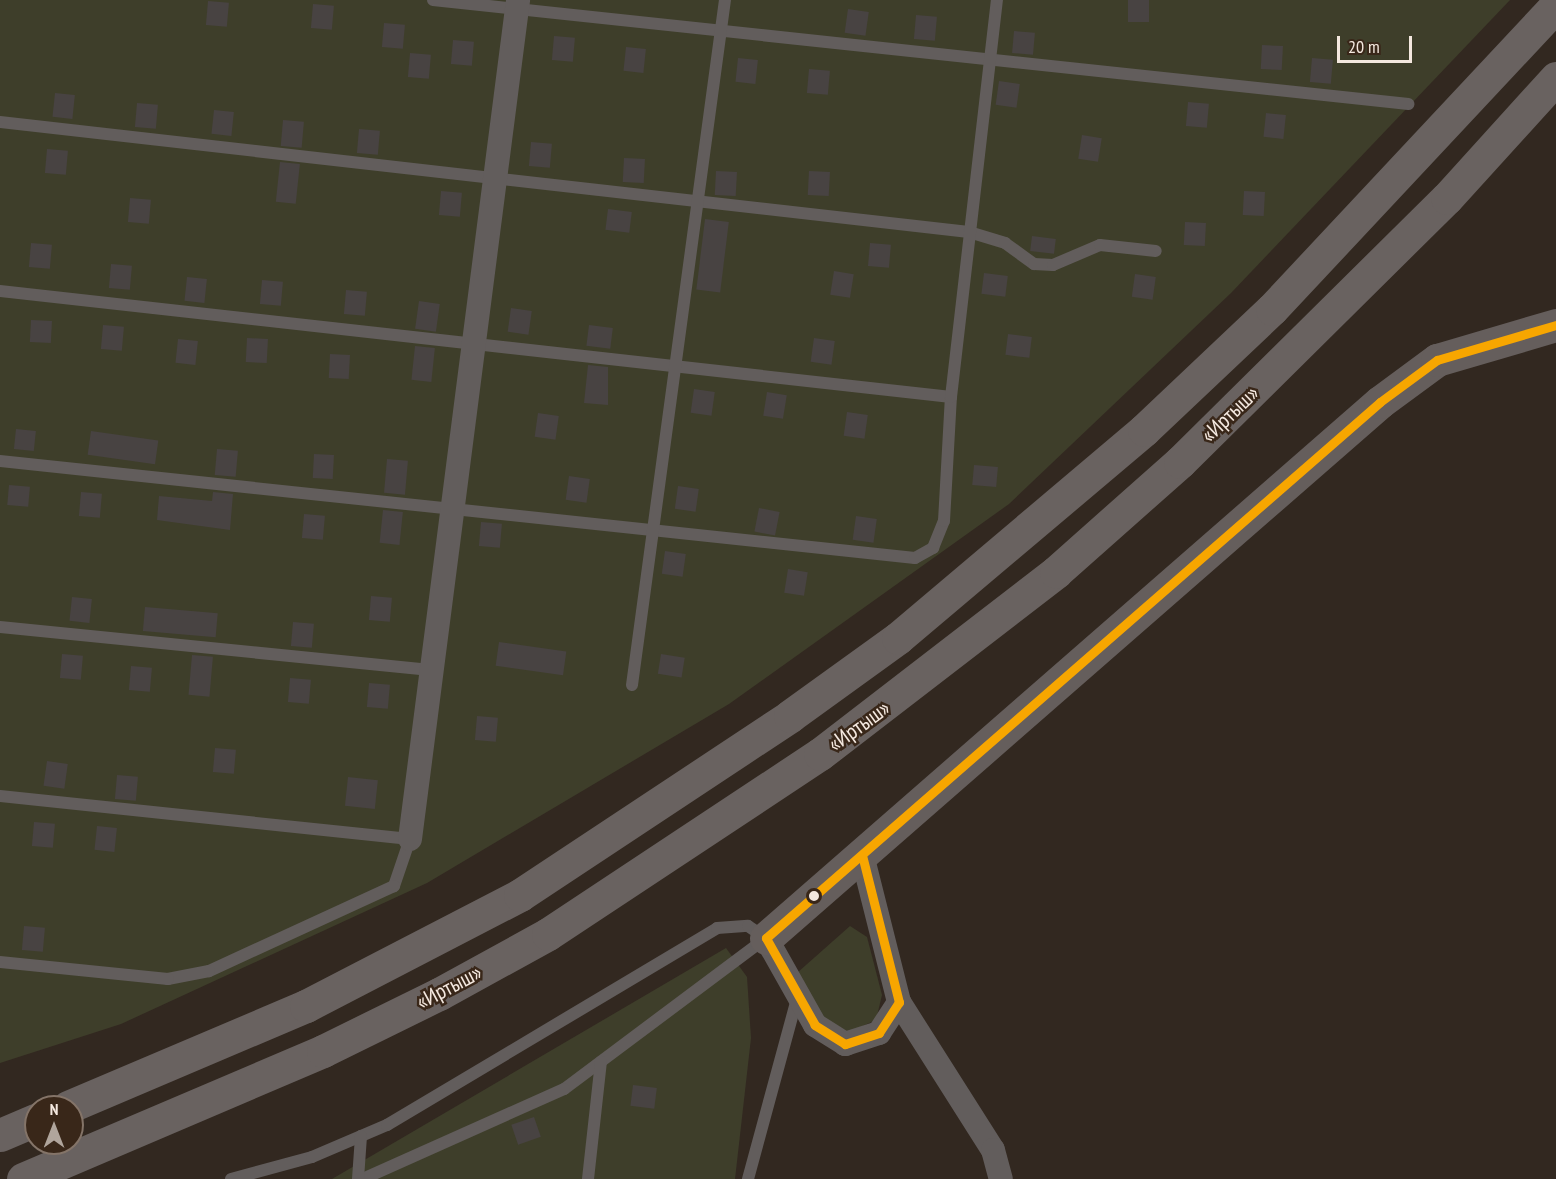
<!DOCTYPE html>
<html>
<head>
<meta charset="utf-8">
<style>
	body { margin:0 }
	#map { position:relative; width:1556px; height:1179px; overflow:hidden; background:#322820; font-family:"PT Sans Narrow",sans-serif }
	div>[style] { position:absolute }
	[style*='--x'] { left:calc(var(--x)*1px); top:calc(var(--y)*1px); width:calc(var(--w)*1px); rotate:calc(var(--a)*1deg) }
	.green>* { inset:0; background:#3e3e2a }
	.building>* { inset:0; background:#484342; transform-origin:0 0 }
	.lane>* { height:12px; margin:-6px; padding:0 6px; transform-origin:6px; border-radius:6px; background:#625d5c }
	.street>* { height:24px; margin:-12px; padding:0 12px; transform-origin:12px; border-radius:12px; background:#625d5c }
	.secondary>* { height:33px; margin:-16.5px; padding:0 16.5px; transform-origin:16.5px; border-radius:16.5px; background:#655e5c }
	.highway>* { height:33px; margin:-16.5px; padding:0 16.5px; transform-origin:16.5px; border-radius:16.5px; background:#696260 }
	.bus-1>* { height:9px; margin:-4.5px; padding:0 4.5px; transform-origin:4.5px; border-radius:4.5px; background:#f7a600 }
	.dots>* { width:16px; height:16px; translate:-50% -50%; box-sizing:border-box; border:3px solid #392719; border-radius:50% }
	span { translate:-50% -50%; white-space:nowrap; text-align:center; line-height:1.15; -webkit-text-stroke:5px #392719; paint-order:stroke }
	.street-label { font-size:22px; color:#f4e8df }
	.north { position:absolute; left:24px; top:1095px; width:60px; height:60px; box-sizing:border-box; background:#392719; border:2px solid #847468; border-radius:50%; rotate:0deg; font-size:16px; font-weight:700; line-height:24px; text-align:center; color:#f4e8df }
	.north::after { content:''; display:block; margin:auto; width:21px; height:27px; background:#b0a59c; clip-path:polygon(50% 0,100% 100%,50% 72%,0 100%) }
	.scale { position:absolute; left:1337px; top:36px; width:75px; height:27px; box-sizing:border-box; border:3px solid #f4e8df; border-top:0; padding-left:8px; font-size:18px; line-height:21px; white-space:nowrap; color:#f4e8df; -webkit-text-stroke:4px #392719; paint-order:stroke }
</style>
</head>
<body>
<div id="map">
	<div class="green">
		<div style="clip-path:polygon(0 0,1510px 0,1231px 293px,1009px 504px,729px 704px,427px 883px,121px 1024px,0 1063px)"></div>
		<div style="clip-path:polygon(850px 926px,867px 937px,882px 995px,876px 1020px,849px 1032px,821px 1017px,797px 973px)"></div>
		<div style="clip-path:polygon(726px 948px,747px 977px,751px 1038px,735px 1179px,332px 1179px)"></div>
	</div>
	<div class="building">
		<div style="left:1128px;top:0;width:21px;height:22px"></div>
		<div style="left:208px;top:1px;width:21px;height:24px;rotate:5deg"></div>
		<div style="left:313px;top:4px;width:21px;height:24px;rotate:5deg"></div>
		<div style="left:848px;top:9px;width:21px;height:24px;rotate:8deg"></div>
		<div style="left:916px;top:15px;width:21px;height:24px;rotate:5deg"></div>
		<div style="left:384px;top:23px;width:21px;height:24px;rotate:5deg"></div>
		<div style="left:1014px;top:31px;width:21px;height:22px;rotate:5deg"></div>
		<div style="left:554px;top:36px;width:21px;height:24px;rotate:5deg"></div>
		<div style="left:453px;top:40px;width:21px;height:24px;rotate:5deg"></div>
		<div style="left:1262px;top:45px;width:21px;height:24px;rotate:3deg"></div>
		<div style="left:626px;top:47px;width:20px;height:24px;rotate:6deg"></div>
		<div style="left:410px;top:53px;width:21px;height:24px;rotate:5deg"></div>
		<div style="left:738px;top:58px;width:20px;height:24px;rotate:6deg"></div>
		<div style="left:1312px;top:58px;width:21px;height:24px;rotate:5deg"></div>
		<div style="left:809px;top:69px;width:21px;height:24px;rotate:5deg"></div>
		<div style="left:999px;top:81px;width:21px;height:24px;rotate:8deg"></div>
		<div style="left:55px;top:93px;width:20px;height:24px;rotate:6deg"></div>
		<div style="left:1188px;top:102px;width:21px;height:24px;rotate:5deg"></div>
		<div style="left:137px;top:103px;width:21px;height:24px;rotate:5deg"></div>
		<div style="left:214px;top:110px;width:20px;height:24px;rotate:6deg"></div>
		<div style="left:1266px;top:113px;width:20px;height:24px;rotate:6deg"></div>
		<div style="left:283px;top:120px;width:21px;height:26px;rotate:5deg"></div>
		<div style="left:359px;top:129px;width:21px;height:24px;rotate:5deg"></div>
		<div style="left:1082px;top:135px;width:20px;height:24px;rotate:9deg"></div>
		<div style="left:531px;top:142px;width:21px;height:24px;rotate:5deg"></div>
		<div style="left:47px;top:149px;width:21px;height:24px;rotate:5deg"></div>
		<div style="left:624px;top:158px;width:21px;height:24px;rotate:3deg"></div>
		<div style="left:280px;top:162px;width:20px;height:40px;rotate:6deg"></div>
		<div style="left:716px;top:171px;width:21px;height:24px;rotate:3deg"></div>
		<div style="left:809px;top:171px;width:21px;height:24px;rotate:3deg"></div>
		<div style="left:441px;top:191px;width:21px;height:24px;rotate:5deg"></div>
		<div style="left:1244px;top:191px;width:21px;height:24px;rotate:3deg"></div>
		<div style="left:130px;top:198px;width:21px;height:24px;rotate:5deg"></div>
		<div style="left:608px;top:209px;width:24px;height:21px;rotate:7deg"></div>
		<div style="left:705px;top:219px;width:24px;height:71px;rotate:7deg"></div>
		<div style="left:1185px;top:222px;width:21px;height:23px;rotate:3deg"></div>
		<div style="left:1032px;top:236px;width:24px;height:15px;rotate:7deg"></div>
		<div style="left:31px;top:243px;width:21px;height:24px;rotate:5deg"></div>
		<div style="left:870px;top:243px;width:21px;height:23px;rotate:5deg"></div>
		<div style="left:111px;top:264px;width:21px;height:24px;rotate:5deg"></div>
		<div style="left:834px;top:271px;width:20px;height:24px;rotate:9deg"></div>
		<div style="left:984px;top:273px;width:24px;height:21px;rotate:7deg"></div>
		<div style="left:1135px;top:274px;width:21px;height:23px;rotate:8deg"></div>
		<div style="left:187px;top:277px;width:20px;height:24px;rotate:6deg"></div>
		<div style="left:262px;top:280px;width:21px;height:24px;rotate:5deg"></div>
		<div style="left:346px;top:290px;width:21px;height:24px;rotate:5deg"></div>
		<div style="left:419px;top:301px;width:21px;height:28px;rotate:8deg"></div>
		<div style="left:511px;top:308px;width:21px;height:24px;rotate:8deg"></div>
		<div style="left:31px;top:320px;width:21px;height:22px;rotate:3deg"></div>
		<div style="left:103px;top:325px;width:21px;height:24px;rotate:5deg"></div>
		<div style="left:589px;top:325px;width:24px;height:21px;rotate:7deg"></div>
		<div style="left:1008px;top:334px;width:24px;height:21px;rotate:7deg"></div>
		<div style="left:247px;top:338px;width:21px;height:24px;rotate:3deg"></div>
		<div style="left:814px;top:338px;width:21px;height:24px;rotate:8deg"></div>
		<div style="left:178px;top:339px;width:20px;height:24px;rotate:6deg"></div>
		<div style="left:415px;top:346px;width:20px;height:34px;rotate:6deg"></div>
		<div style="left:330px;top:354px;width:20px;height:24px;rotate:3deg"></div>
		<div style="clip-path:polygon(588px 365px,608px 367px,608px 405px,584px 403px)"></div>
		<div style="left:694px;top:389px;width:21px;height:24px;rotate:8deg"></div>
		<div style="left:767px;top:392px;width:20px;height:24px;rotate:9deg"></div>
		<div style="left:847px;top:412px;width:21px;height:24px;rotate:8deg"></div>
		<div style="left:538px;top:413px;width:21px;height:24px;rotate:8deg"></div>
		<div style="left:16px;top:429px;width:20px;height:20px;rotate:6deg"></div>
		<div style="left:91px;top:431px;width:68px;height:24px;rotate:8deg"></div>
		<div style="left:217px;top:449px;width:21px;height:26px;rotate:5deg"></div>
		<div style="left:314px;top:454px;width:20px;height:24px;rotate:3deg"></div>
		<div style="left:387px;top:459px;width:21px;height:34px;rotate:5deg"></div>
		<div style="left:974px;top:465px;width:24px;height:20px;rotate:5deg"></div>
		<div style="left:569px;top:476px;width:21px;height:24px;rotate:8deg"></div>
		<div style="left:9px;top:485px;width:21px;height:20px;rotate:5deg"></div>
		<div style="left:678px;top:486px;width:21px;height:23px;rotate:8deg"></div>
		<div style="left:81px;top:492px;width:21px;height:24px;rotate:5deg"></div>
		<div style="clip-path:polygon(213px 492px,233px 494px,230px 530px,157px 520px,159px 496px,212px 501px)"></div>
		<div style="left:759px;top:508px;width:21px;height:24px;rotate:11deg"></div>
		<div style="left:383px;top:510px;width:20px;height:33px;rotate:6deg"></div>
		<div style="left:304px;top:514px;width:21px;height:24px;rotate:5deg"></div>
		<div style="left:856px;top:516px;width:21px;height:24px;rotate:8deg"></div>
		<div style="left:481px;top:522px;width:21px;height:24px;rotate:5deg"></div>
		<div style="left:665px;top:551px;width:21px;height:23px;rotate:8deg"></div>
		<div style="left:788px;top:569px;width:20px;height:24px;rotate:9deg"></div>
		<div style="left:371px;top:596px;width:21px;height:24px;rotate:5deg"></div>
		<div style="left:72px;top:597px;width:20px;height:24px;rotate:6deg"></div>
		<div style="left:145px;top:607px;width:73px;height:24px;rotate:5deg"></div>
		<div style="left:293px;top:622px;width:21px;height:24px;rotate:5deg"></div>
		<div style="left:499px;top:642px;width:68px;height:24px;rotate:8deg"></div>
		<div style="left:62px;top:654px;width:21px;height:24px;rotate:5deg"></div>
		<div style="left:661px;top:654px;width:24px;height:20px;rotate:9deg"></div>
		<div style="left:192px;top:655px;width:21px;height:40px;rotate:5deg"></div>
		<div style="left:131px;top:666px;width:21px;height:24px;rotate:5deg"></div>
		<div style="left:290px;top:678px;width:21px;height:24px;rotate:5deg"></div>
		<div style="left:369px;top:683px;width:21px;height:24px;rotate:5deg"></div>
		<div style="left:477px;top:716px;width:21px;height:24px;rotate:5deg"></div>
		<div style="left:215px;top:748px;width:21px;height:24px;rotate:5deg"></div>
		<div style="left:47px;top:761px;width:21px;height:25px;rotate:8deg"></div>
		<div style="left:117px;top:775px;width:21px;height:24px;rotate:5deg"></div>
		<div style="left:348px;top:777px;width:30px;height:29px;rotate:6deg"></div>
		<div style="left:34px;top:822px;width:21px;height:24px;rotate:5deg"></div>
		<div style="left:97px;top:826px;width:20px;height:24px;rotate:6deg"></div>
		<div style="left:24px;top:926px;width:21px;height:24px;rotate:5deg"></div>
		<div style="left:633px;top:1085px;width:24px;height:21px;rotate:7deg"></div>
		<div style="left:534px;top:1117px;width:21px;height:24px;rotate:71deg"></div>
	</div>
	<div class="lane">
		<div style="--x:433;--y:0;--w:981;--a:6.09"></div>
		<div style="--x:0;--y:122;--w:975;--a:6.48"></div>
		<div style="--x:969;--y:232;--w:38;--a:17"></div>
		<div style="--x:1005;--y:243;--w:36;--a:36"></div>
		<div style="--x:1034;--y:264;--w:19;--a:3"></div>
		<div style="--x:1053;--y:265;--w:51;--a:-23.1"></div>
		<div style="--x:1100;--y:245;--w:56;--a:6.1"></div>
		<div style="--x:0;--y:291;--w:957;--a:6.36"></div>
		<div style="--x:0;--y:461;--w:920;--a:6.05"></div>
		<div style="--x:915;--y:558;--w:21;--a:-29"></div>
		<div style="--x:933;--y:548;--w:29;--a:-68"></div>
		<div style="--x:944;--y:521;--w:124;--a:-86.8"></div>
		<div style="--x:951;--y:397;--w:400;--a:-83.4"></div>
		<div style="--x:0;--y:627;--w:430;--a:5.7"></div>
		<div style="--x:632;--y:685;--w:691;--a:-82.27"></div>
		<div style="--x:0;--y:796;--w:412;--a:6"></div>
		<div style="--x:410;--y:839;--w:50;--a:108.8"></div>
		<div style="--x:394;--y:886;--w:204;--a:155.3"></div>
		<div style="--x:209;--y:971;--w:42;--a:169"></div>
		<div style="--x:168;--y:979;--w:169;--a:-174.2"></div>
		<div style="--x:231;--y:1179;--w:84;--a:-15.2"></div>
		<div style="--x:312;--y:1157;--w:82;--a:-23.1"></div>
		<div style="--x:387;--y:1125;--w:384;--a:-30.8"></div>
		<div style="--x:717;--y:928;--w:31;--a:-4"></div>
		<div style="--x:748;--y:926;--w:22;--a:34"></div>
		<div style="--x:766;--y:938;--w:252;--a:143.2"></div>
		<div style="--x:564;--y:1089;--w:220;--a:155.9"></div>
		<div style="--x:358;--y:1179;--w:43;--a:-86"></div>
		<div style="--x:588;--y:1179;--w:118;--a:-83.7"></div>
		<div style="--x:748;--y:1179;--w:187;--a:-74.8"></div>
	</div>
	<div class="street">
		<div style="--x:410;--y:839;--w:846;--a:-82.66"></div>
		<div style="--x:766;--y:938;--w:100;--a:60.6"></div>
		<div style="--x:815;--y:1025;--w:36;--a:32"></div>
		<div style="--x:845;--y:1044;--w:36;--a:-18"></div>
		<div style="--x:879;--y:1033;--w:37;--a:-57"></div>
		<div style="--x:899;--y:1002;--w:152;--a:-104.1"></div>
		<div style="--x:899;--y:1002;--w:175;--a:57.6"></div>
		<div style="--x:993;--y:1150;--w:30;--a:75"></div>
	</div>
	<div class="secondary">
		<div style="--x:766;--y:938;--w:815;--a:-41.12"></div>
		<div style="--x:1380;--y:402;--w:71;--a:-36.4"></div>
		<div style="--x:1437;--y:360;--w:124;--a:-16.4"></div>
	</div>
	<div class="highway">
		<div style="--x:68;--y:1107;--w:259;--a:-23"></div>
		<div style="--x:306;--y:1006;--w:241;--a:-27.4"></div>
		<div style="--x:520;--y:895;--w:324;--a:-33.5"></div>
		<div style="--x:790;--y:716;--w:133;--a:-35.8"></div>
		<div style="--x:898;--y:638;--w:322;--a:-40.2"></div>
		<div style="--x:1144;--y:430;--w:176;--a:-43.4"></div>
		<div style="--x:1272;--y:309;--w:415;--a:-46.9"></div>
		<div style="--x:0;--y:1135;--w:39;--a:-23"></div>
		<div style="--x:23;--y:1179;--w:326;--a:-23.1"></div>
		<div style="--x:323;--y:1051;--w:129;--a:-26.2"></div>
		<div style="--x:439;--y:994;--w:124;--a:-28.8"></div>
		<div style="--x:548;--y:934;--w:326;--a:-33.5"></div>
		<div style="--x:820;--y:754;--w:298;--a:-37.6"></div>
		<div style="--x:1056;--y:572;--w:166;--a:-41.6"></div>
		<div style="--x:1180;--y:462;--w:375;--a:-44.7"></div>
		<div style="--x:1447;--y:198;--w:162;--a:-47.8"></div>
	</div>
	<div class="bus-1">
		<div style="--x:862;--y:855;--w:152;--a:75.9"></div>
		<div style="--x:899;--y:1002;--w:37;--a:123"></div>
		<div style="--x:879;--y:1033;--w:36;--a:162"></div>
		<div style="--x:845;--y:1044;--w:36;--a:-148"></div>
		<div style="--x:815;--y:1025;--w:100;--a:-119.4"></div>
		<div style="--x:766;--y:938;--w:815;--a:-41.12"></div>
		<div style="--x:1380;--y:402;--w:71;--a:-36.4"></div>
		<div style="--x:1437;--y:360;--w:124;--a:-16.4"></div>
	</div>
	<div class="dots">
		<div style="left:814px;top:896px;background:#f4e8df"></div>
	</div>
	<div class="street-label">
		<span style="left:1230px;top:414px;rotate:-44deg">«Иртыш»</span>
		<span style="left:859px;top:726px;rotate:-36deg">«Иртыш»</span>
		<span style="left:449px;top:987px;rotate:-28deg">«Иртыш»</span>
	</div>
	<div class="north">N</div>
	<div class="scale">20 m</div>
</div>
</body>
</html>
